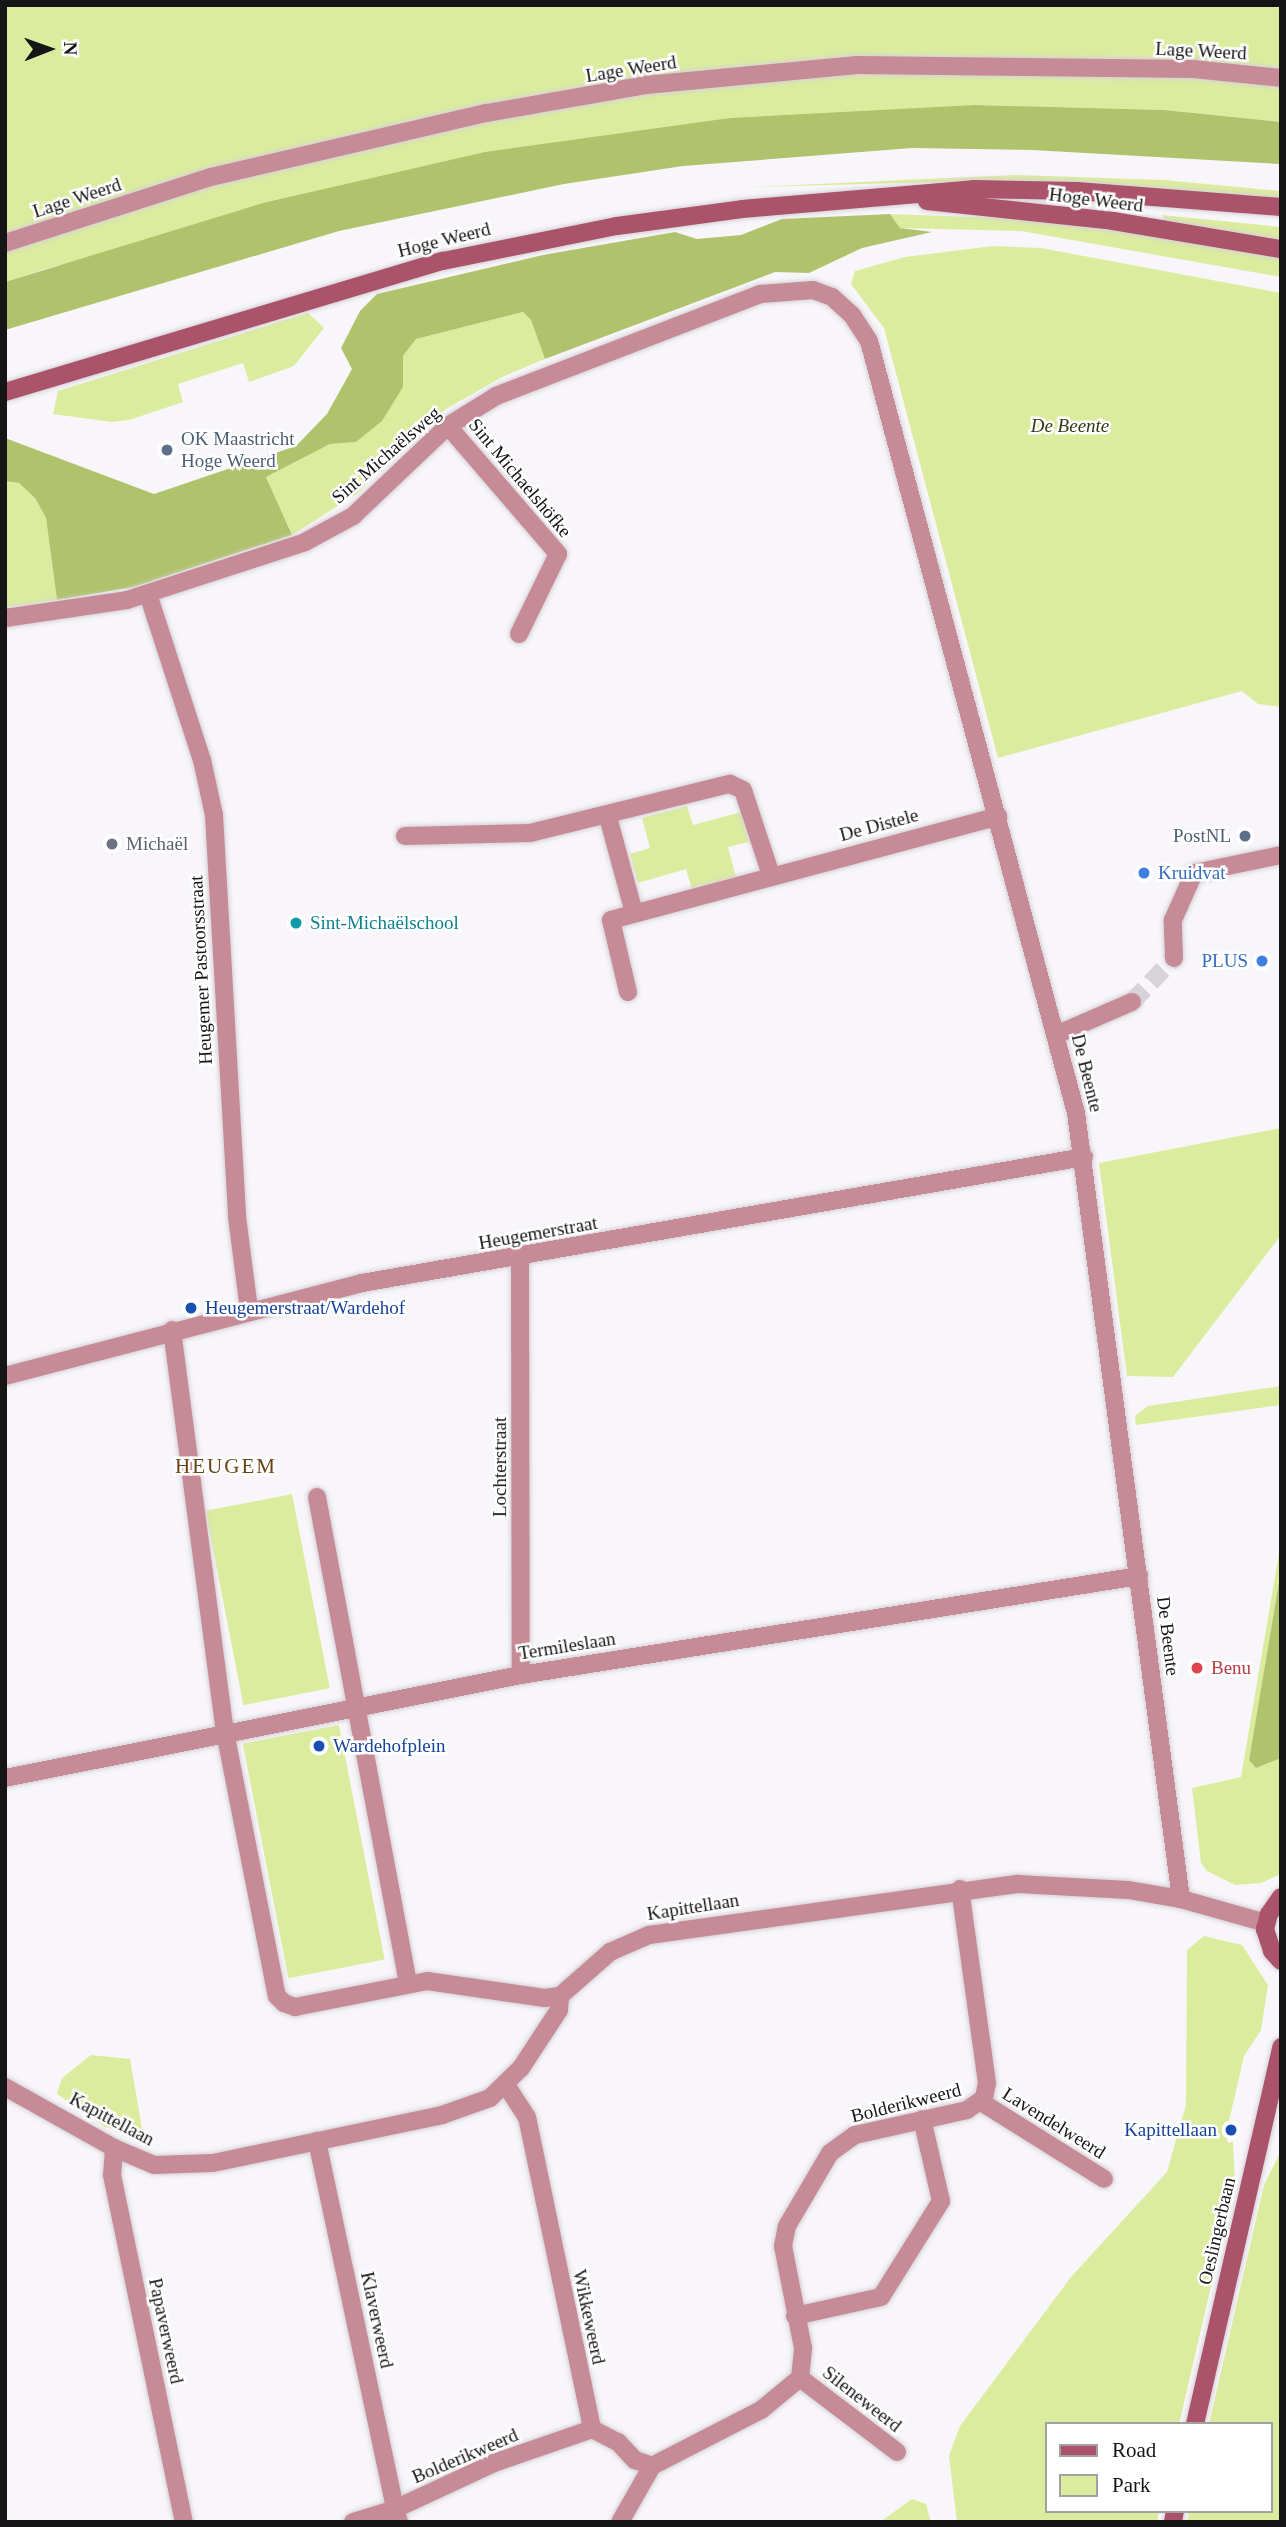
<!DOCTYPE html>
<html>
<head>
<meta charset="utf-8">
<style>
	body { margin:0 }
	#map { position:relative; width:1286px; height:2527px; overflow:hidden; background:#f8f6fa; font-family:"Times New Roman",serif }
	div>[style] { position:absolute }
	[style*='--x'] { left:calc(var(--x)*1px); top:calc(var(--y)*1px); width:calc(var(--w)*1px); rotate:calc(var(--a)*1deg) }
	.green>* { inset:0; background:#dcec9e; transform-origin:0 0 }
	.forest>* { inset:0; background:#b1c26d }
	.street-tunnel>* { height:18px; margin-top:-9px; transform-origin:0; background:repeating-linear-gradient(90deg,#d6d4d8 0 18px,transparent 0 27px) }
	.roads { filter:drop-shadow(0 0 2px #d4d2d6) drop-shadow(0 0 2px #d4d2d6) }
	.street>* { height:18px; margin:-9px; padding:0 9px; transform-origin:9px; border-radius:9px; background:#c78a97 }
	.secondary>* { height:18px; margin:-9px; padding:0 9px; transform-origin:9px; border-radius:9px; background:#aa536a }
	.dots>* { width:19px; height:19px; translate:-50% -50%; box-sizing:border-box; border:4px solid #fff; border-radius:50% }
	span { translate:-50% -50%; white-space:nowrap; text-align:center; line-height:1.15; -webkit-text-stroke:5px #fff; paint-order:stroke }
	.street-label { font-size:19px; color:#151516 }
	.park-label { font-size:19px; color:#343a16; font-style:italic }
	.service-label { font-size:19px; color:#4e5e75 }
	.left { translate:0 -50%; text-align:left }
	.right { translate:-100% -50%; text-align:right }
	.worship-label { font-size:19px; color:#5b616d }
	.shop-label { font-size:19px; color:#366cbe }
	.culture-label { font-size:19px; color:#0d838f }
	.transit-label { font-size:19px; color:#164399 }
	.health-label { font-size:19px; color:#be3a42 }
	.neighbourhood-label { font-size:21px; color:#674311; letter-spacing:2px }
	.frame { position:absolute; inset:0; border:7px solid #151516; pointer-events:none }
	.legend { position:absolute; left:1045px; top:2422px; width:228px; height:91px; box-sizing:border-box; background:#fff; border:2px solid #a1a1a2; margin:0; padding:9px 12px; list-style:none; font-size:21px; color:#151516 }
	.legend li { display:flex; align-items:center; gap:14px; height:35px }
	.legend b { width:35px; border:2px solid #a1a1a2 }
	.north { position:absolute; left:14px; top:14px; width:70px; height:70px; -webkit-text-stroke:5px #fff; paint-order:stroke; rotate:89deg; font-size:19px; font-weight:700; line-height:28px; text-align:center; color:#151516 }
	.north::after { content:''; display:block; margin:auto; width:24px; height:32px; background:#151516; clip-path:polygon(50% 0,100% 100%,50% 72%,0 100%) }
</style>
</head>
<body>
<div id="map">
	<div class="green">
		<div style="clip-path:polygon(5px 5px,1281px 5px,1281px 122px,1164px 110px,975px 105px,55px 266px,5px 282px)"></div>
		<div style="clip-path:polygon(1016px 175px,1164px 180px,1281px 191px,1281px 199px,1015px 180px,750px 187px)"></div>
		<div style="clip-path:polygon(890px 214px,1022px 219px,1160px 237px,1281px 258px,1281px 277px,1021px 231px,900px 228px)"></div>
		<div style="clip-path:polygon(1162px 215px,1281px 227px,1281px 242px,1165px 221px)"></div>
		<div style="clip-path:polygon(993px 246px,1041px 248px,1281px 293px,1281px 707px,1258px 704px,1242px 691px,998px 758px,884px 328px,851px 284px,855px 271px,905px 257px)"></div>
		<div style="clip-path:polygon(523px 312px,531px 320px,545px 359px,502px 377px,446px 409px,408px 439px,358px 493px,292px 535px,266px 477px,330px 444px,356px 442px,403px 387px,403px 356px,416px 339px)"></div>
		<div style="clip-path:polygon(308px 313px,324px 328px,294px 366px,249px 382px,243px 363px,178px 384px,183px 402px,129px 420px,112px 422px,53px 414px,58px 391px)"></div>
		<div style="clip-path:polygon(5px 481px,19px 483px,35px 498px,46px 518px,57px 600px,5px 607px)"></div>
		<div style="clip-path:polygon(687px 806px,693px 825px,741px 812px,749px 842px,728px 847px,736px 877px,692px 889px,686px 869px,638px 883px,630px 854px,650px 848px,642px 818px)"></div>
		<div style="clip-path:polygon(1281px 1128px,1281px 1235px,1173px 1377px,1127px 1376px,1099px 1163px)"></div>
		<div style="clip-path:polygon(1281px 1386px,1281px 1405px,1136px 1425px,1135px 1416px,1148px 1406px)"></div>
		<div style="left:292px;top:1494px;width:198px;height:88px;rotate:79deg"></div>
		<div style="clip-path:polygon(1281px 1541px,1281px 1570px,1249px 1760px,1256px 1768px,1281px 1758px,1281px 1874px,1261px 1883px,1235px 1885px,1207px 1871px,1201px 1863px,1192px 1788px,1241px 1777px)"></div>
		<div style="left:339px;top:1725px;width:239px;height:98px;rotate:79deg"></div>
		<div style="clip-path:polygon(1204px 1936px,1242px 1945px,1268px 1985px,1261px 2030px,1244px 2056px,1226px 2134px,1228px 2143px,1233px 2142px,1235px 2183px,1179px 2424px,1046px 2424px,1046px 2511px,1159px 2511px,1157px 2522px,957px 2522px,949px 2456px,960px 2426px,1071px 2277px,1167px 2172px,1186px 2105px,1187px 1950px)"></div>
		<div style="clip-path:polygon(91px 2055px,130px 2059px,144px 2140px,103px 2126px,57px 2094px,62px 2078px)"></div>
		<div style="clip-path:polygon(1281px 2151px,1281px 2522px,1187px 2522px,1189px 2511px,1270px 2511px,1270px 2424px,1209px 2424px,1264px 2185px)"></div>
		<div style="clip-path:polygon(912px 2499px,926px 2504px,931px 2522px,880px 2522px)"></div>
	</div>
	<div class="forest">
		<div style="clip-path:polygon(975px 105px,1164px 110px,1281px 122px,1281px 164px,1032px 150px,912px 148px,683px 166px,564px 184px,339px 231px,5px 330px,5px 282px,263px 203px,485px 152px,730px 118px)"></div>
		<div style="clip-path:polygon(890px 214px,900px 228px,932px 232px,862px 248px,809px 273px,775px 272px,545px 359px,531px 320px,523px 312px,416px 339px,403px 356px,403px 387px,382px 421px,356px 442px,330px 444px,266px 477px,292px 535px,134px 587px,57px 600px,46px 518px,35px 498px,19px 483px,5px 481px,5px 438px,154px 494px,296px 446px,327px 414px,352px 369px,341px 348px,360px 311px,377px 294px,543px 255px,675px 232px,697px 239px,741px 235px,782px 219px)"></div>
		<div style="clip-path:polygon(1281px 1570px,1281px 1758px,1256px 1768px,1249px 1760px)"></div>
	</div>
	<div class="street-tunnel">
		<div style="--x:1132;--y:1002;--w:61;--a:-46.3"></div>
	</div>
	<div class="roads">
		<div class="street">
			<div style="--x:5;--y:243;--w:216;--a:-17.8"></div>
			<div style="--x:211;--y:177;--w:283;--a:-13.1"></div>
			<div style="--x:487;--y:113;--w:161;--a:-10"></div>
			<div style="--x:646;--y:85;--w:212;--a:-5.4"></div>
			<div style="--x:857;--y:65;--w:336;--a:0.7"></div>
			<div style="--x:1193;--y:69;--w:88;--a:5.8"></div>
			<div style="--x:448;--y:426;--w:169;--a:49.3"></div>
			<div style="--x:558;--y:554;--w:89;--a:116"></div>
			<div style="--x:148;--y:594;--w:175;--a:72"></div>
			<div style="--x:202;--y:760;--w:56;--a:77.7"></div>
			<div style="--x:214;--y:815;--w:403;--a:86.7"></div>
			<div style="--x:237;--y:1217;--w:94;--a:82.6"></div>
			<div style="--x:5;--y:618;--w:123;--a:-8.4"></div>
			<div style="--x:127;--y:600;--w:187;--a:-18"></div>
			<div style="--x:305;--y:542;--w:55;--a:-28.4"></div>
			<div style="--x:353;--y:516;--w:131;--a:-43.5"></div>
			<div style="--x:448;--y:426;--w:57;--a:-32"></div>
			<div style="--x:496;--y:396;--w:284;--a:-21.1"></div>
			<div style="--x:761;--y:294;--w:52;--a:-4.4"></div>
			<div style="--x:813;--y:290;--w:20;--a:20"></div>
			<div style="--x:832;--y:297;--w:27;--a:42"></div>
			<div style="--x:852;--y:315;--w:31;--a:57"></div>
			<div style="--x:869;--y:341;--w:799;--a:74.99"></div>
			<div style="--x:1076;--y:1113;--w:793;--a:82.39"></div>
			<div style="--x:608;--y:817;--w:99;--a:74.8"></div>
			<div style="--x:405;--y:836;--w:125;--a:-1.4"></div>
			<div style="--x:530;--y:833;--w:206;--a:-13.8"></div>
			<div style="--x:730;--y:784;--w:14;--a:25"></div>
			<div style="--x:743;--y:790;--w:89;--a:71.8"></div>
			<div style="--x:1174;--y:958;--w:38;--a:-92"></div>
			<div style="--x:1173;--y:920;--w:51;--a:-65.9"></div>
			<div style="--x:1194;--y:873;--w:89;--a:-11.7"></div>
			<div style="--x:628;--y:992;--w:74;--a:-103.3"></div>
			<div style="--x:611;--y:920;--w:401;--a:-15"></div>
			<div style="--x:1056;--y:1035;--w:83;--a:-23.5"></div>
			<div style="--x:520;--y:1258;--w:417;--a:89.9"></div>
			<div style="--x:172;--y:1330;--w:405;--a:82.5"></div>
			<div style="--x:225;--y:1732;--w:269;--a:78.9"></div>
			<div style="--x:277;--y:1996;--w:10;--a:45"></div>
			<div style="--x:284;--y:2003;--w:12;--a:20"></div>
			<div style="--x:295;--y:2007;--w:135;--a:-11.1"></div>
			<div style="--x:427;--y:1981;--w:119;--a:8.2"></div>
			<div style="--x:545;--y:1998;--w:15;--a:-8"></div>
			<div style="--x:560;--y:1996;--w:67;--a:-41.3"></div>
			<div style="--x:610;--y:1952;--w:43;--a:-23.6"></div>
			<div style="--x:649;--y:1935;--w:373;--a:-7.9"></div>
			<div style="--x:1018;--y:1884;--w:110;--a:3.1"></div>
			<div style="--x:1128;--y:1890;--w:54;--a:9.6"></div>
			<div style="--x:1181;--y:1899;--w:88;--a:15.8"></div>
			<div style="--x:5;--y:1376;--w:369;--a:-14.6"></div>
			<div style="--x:362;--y:1283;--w:733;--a:-9.9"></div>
			<div style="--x:317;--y:1497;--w:494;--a:79.4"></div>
			<div style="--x:5;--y:1778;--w:526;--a:-11.29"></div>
			<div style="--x:521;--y:1675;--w:626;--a:-9.1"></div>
			<div style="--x:506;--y:2085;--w:38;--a:57"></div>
			<div style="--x:527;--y:2117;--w:319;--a:78.2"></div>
			<div style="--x:592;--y:2429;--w:29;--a:27"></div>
			<div style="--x:618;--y:2442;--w:25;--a:47"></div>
			<div style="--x:635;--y:2460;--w:18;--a:19"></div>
			<div style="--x:652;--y:2466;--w:64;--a:119.7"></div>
			<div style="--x:5;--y:2087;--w:125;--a:29.2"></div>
			<div style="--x:114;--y:2148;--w:43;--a:23"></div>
			<div style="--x:154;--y:2165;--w:59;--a:-1.9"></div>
			<div style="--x:213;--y:2163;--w:234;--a:-11.8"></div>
			<div style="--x:442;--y:2115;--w:51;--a:-19.5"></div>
			<div style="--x:490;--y:2098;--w:43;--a:-44.1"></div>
			<div style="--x:521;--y:2068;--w:69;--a:-56.8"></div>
			<div style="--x:559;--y:2010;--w:14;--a:-86"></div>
			<div style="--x:981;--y:2102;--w:145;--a:32"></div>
			<div style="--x:317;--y:2141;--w:376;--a:78"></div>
			<div style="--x:395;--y:2509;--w:109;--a:-24.9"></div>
			<div style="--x:494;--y:2463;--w:104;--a:-19.1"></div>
			<div style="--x:114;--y:2148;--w:27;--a:94"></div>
			<div style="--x:112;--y:2175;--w:354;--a:78.3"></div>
			<div style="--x:795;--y:2316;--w:88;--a:-12.5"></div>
			<div style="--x:881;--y:2297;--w:113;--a:-58"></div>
			<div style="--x:941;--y:2201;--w:84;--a:-103"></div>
			<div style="--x:800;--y:2378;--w:122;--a:37.3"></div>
			<div style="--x:652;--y:2466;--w:123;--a:-27.2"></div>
			<div style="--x:761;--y:2410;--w:50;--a:-39.4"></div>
			<div style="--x:800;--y:2378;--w:30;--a:-84"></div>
			<div style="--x:803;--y:2348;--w:104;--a:-101.1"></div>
			<div style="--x:783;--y:2246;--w:20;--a:-79"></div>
			<div style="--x:787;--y:2226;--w:85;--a:-59.5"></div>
			<div style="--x:830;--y:2153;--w:31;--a:-36"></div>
			<div style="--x:855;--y:2135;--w:115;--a:-12.6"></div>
			<div style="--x:967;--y:2110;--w:21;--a:-35"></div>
			<div style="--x:984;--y:2098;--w:15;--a:-79"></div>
			<div style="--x:987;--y:2083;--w:196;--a:-97.9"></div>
			<div style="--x:353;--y:2522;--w:44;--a:-17.2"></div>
			<div style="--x:395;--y:2509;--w:14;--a:73"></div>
		</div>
		<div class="secondary">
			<div style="--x:927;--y:201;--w:187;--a:6.1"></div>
			<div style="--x:1113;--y:221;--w:170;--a:9.5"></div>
			<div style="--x:5;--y:392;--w:457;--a:-16.7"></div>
			<div style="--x:443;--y:261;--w:177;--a:-11.4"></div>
			<div style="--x:617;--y:226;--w:126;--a:-7.7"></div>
			<div style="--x:742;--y:209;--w:232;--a:-4.9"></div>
			<div style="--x:973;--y:189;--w:104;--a:1.1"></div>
			<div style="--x:1077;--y:191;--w:205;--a:4.5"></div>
			<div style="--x:1281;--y:1897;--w:21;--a:125"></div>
			<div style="--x:1269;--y:1914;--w:16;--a:105"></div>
			<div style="--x:1265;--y:1929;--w:23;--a:72"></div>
			<div style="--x:1272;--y:1951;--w:13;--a:48"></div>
			<div style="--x:1195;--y:2424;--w:387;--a:-77.1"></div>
			<div style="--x:1173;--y:2522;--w:11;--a:-80"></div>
		</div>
	</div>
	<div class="dots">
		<div style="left:167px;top:450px;background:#5c6f8a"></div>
		<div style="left:1245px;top:836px;background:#5c6f8a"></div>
		<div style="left:112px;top:844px;background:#6b7280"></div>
		<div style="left:1144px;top:873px;background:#3f7fe0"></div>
		<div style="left:296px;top:923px;background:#0f9aa8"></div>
		<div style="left:1262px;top:961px;background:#3f7fe0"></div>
		<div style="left:191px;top:1308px;background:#1a4fb4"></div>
		<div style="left:1197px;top:1668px;background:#e0444e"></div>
		<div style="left:319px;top:1746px;background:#1a4fb4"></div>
		<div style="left:1231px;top:2130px;background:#1a4fb4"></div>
	</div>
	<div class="street-label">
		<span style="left:1201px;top:51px;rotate:3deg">Lage Weerd</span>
		<span style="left:631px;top:69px;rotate:-9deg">Lage Weerd</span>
		<span style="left:77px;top:198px;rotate:-18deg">Lage Weerd</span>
		<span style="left:1096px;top:200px;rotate:7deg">Hoge Weerd</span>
		<span style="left:444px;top:240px;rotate:-14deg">Hoge Weerd</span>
		<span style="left:386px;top:455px;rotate:-41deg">Sint Michaëlsweg</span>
		<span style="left:520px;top:478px;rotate:50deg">Sint Michaelshöfke</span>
		<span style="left:879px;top:825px;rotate:-15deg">De Distele</span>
		<span style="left:201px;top:970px;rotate:-93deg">Heugemer Pastoorsstraat</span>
		<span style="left:1087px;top:1073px;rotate:76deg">De Beente</span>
		<span style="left:538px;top:1233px;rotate:-10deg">Heugemerstraat</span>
		<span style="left:500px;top:1467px;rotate:-90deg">Lochterstraat</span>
		<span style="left:1168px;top:1636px;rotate:83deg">De Beente</span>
		<span style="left:567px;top:1646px;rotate:-9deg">Termileslaan</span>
		<span style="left:693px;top:1907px;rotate:-9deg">Kapittellaan</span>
		<span style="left:906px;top:2103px;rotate:-14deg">Bolderikweerd</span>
		<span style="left:112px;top:2119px;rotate:28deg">Kapittellaan</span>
		<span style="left:1054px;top:2123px;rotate:32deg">Lavendelweerd</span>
		<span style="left:1217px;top:2231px;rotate:-77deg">Oeslingerbaan</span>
		<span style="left:589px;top:2317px;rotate:78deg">Wikkeweerd</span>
		<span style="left:377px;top:2320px;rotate:78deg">Klaverweerd</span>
		<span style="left:166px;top:2331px;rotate:78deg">Papaverweerd</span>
		<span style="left:862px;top:2399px;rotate:38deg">Sileneweerd</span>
		<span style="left:465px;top:2456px;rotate:-23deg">Bolderikweerd</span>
	</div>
	<div class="park-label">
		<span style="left:1070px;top:426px">De Beente</span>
	</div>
	<div class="service-label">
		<span class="left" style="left:181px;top:450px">OK Maastricht<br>Hoge Weerd</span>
		<span class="right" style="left:1231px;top:836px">PostNL</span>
	</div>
	<div class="worship-label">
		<span class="left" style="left:126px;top:844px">Michaël</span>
	</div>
	<div class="shop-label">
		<span class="left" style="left:1158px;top:873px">Kruidvat</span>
		<span class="right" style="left:1248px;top:961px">PLUS</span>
	</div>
	<div class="culture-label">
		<span class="left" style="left:310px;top:923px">Sint-Michaëlschool</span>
	</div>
	<div class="transit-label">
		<span class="left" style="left:205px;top:1308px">Heugemerstraat/Wardehof</span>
		<span class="left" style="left:333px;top:1746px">Wardehofplein</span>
		<span class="right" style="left:1217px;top:2130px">Kapittellaan</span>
	</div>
	<div class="health-label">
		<span class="left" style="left:1211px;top:1668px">Benu</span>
	</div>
	<div class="neighbourhood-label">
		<span style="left:226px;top:1466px">HEUGEM</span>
	</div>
	<div class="frame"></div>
	<ul class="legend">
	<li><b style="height:9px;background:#aa536a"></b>Road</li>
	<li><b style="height:19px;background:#dcec9e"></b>Park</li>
	</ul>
	<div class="north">N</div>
</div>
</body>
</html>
